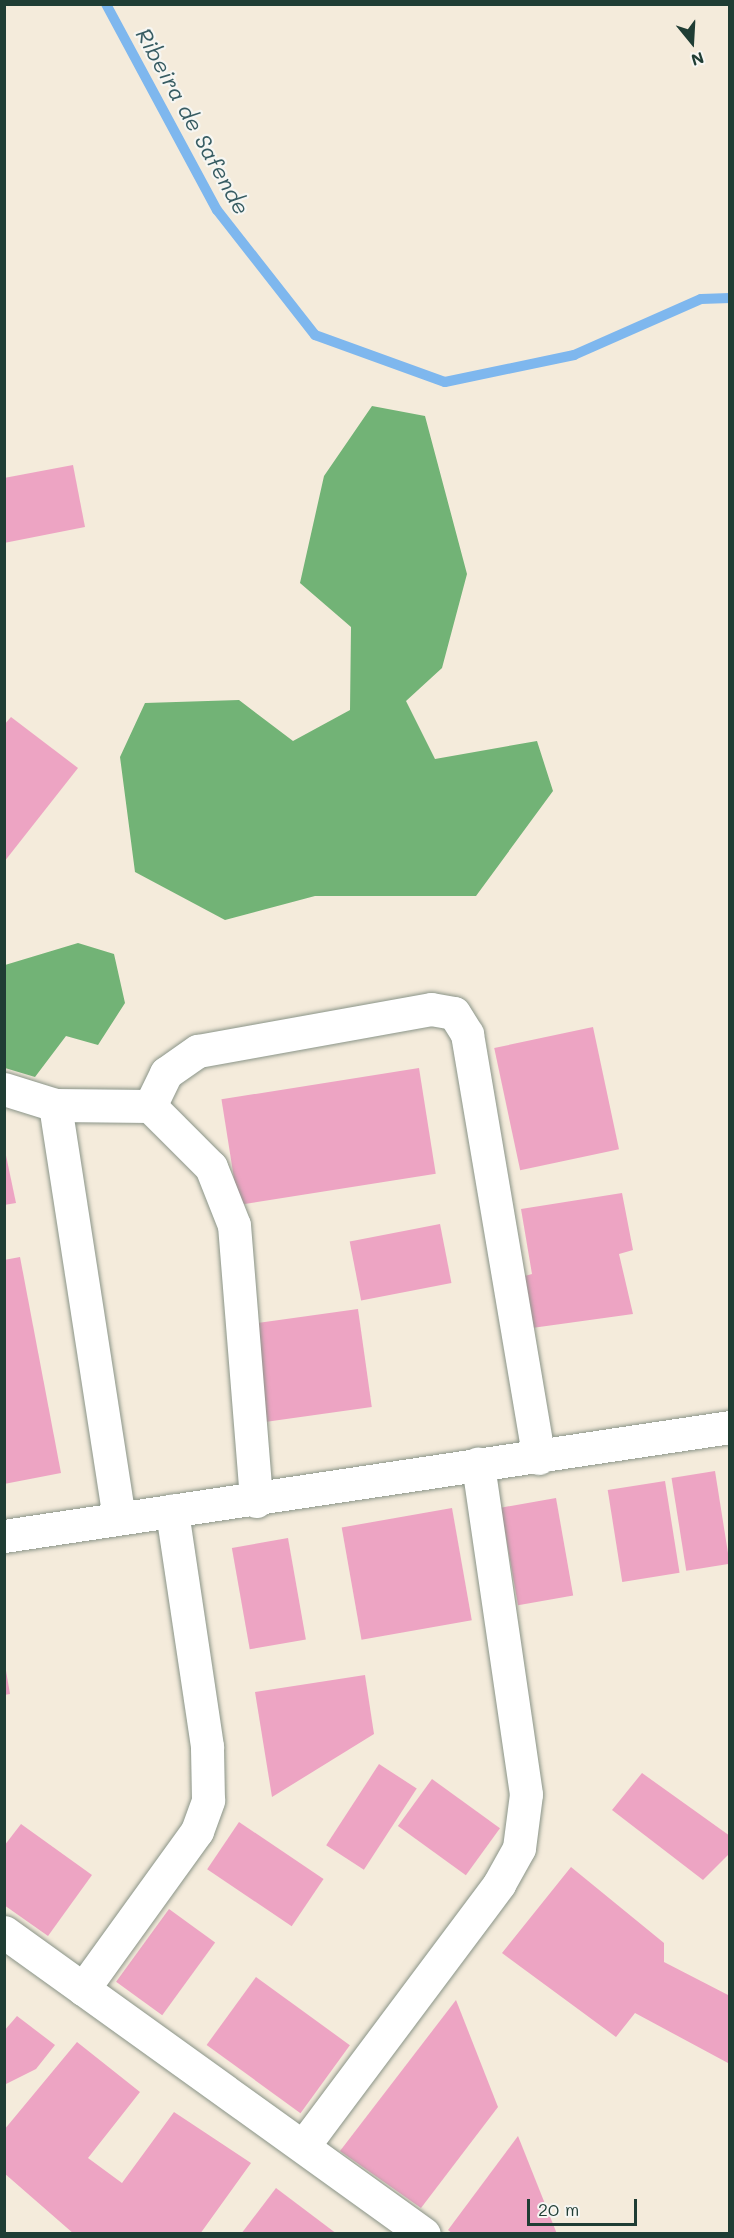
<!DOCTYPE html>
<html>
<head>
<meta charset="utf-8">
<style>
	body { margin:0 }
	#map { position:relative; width:734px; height:2238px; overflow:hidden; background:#f4ebdb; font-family:Mali,sans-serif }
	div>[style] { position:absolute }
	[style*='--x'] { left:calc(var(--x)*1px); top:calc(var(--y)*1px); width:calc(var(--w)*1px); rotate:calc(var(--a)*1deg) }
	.forest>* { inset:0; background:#72b376 }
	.stream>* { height:10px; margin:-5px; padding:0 5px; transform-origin:5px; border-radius:5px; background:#7eb7ee }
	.building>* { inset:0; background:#eda4c3; transform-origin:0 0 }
	.roads { filter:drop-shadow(0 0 2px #8a9488) drop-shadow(0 0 2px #8a9488) }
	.street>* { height:33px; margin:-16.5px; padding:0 16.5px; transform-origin:16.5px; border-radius:16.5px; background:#fff }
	span { translate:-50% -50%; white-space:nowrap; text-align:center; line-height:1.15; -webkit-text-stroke:4.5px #f6f6f2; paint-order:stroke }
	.water-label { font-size:22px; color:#375c62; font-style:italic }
	.frame { position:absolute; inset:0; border:6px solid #1f3d34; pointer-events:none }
	.north { position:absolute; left:662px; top:12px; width:60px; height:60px; -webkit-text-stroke:4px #f6f6f2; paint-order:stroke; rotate:162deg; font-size:16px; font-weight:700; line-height:24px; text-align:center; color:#1f3d34 }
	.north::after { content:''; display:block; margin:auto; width:21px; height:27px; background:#1f3d34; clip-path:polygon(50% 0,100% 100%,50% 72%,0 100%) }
	.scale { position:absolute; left:527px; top:2199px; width:110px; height:27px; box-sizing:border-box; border:3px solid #1f3d34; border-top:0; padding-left:8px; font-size:18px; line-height:21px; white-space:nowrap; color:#1f3d34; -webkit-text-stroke:4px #f6f6f2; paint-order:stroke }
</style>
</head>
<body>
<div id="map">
	<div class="forest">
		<div style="clip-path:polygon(372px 406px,425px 416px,467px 574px,442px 668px,406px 701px,435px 759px,537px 741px,553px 791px,476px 896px,315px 896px,225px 920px,135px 872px,120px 757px,145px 703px,239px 700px,293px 741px,350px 710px,351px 627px,300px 583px,324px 476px)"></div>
		<div style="clip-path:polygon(78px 943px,114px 954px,125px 1003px,98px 1045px,66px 1036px,35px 1077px,5px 1068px,5px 965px)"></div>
	</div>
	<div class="stream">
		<div style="--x:106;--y:4;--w:234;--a:61.7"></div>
		<div style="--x:217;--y:210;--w:159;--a:51.9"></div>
		<div style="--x:315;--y:335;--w:138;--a:19.9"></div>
		<div style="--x:445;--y:382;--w:132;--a:-11.8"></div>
		<div style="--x:574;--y:355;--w:139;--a:-23.8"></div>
		<div style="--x:701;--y:299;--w:29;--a:-2"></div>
	</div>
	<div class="building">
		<div style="clip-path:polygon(73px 465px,85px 527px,4px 543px,4px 478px)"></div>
		<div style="clip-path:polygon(11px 717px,78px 768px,4px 862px,4px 725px)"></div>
		<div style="left:593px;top:1027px;width:125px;height:101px;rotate:78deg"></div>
		<div style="left:419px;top:1068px;width:107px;height:200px;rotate:81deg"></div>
		<div style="clip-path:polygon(4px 1146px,16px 1203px,4px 1205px)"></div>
		<div style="clip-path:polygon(622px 1193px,633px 1250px,619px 1254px,633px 1314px,532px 1328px,521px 1277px,532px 1274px,521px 1209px)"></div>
		<div style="left:440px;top:1224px;width:60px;height:92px;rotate:79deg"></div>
		<div style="clip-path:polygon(20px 1257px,61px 1473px,4px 1484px,4px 1260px)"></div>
		<div style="left:358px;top:1309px;width:99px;height:106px;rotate:82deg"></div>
		<div style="left:715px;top:1471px;width:94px;height:44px;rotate:81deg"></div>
		<div style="left:665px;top:1481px;width:93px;height:58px;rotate:81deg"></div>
		<div style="left:556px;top:1498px;width:99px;height:56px;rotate:80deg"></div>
		<div style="left:452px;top:1508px;width:114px;height:112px;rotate:80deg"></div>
		<div style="left:288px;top:1538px;width:103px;height:57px;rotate:80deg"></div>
		<div style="clip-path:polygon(4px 1659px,10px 1694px,4px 1695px)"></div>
		<div style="clip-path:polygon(365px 1675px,374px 1734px,272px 1797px,255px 1692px)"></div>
		<div style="left:379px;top:1764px;width:45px;height:97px;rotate:33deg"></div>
		<div style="clip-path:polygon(642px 1773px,730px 1836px,730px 1853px,703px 1880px,612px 1810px)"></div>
		<div style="left:432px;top:1779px;width:84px;height:58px;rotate:36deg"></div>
		<div style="left:239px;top:1822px;width:102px;height:57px;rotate:34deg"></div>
		<div style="clip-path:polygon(21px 1824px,92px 1875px,48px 1936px,4px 1905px,4px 1846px)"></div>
		<div style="clip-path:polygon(571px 1867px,664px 1943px,664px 1962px,730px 1996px,728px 2063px,635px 2013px,616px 2037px,502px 1953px)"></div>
		<div style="left:169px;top:1909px;width:57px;height:90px;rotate:36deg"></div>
		<div style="left:256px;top:1977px;width:116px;height:84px;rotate:36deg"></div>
		<div style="clip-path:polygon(456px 2000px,498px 2107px,421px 2208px,340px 2151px)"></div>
		<div style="clip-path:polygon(17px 2016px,55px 2045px,36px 2069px,4px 2085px,4px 2031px)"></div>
		<div style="clip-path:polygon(77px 2042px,140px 2092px,88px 2158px,122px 2183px,174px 2112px,251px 2163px,200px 2234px,74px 2234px,4px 2173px,4px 2130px)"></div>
		<div style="clip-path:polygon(518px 2136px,557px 2234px,453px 2234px,448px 2230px)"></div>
		<div style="clip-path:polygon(276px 2188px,337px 2234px,241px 2234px)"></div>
	</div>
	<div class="roads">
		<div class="street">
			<div style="--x:4;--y:1089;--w:53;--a:17.4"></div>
			<div style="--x:55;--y:1105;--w:95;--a:0.6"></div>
			<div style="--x:150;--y:1106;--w:86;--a:45"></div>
			<div style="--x:211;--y:1167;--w:62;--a:68.4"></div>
			<div style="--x:234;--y:1225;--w:277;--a:85.4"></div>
			<div style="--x:55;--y:1105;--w:418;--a:81.2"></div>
			<div style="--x:150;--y:1106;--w:37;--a:-64"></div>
			<div style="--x:166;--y:1073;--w:39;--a:-35"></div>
			<div style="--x:198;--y:1051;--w:237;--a:-10.2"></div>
			<div style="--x:431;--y:1009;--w:23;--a:10"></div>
			<div style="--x:454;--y:1013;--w:25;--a:58"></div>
			<div style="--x:467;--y:1034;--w:430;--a:80.4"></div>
			<div style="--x:4;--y:1536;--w:734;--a:-8.54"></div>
			<div style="--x:4;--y:1932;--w:517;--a:35.72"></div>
			<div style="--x:83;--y:1989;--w:195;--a:-54.2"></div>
			<div style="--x:197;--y:1831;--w:33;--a:-70"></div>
			<div style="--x:208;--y:1800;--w:54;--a:-91.1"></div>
			<div style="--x:207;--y:1746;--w:238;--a:-98.5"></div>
			<div style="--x:304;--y:2145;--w:326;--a:-53.2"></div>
			<div style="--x:499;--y:1884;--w:41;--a:-60.9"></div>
			<div style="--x:519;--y:1848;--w:54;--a:-82.6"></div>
			<div style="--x:526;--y:1794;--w:334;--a:-98.3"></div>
		</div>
	</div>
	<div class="water-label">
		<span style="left:193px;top:121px;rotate:61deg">Ribeira de Safende</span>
	</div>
	<div class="frame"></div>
	<div class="north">N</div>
	<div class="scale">20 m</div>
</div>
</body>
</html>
